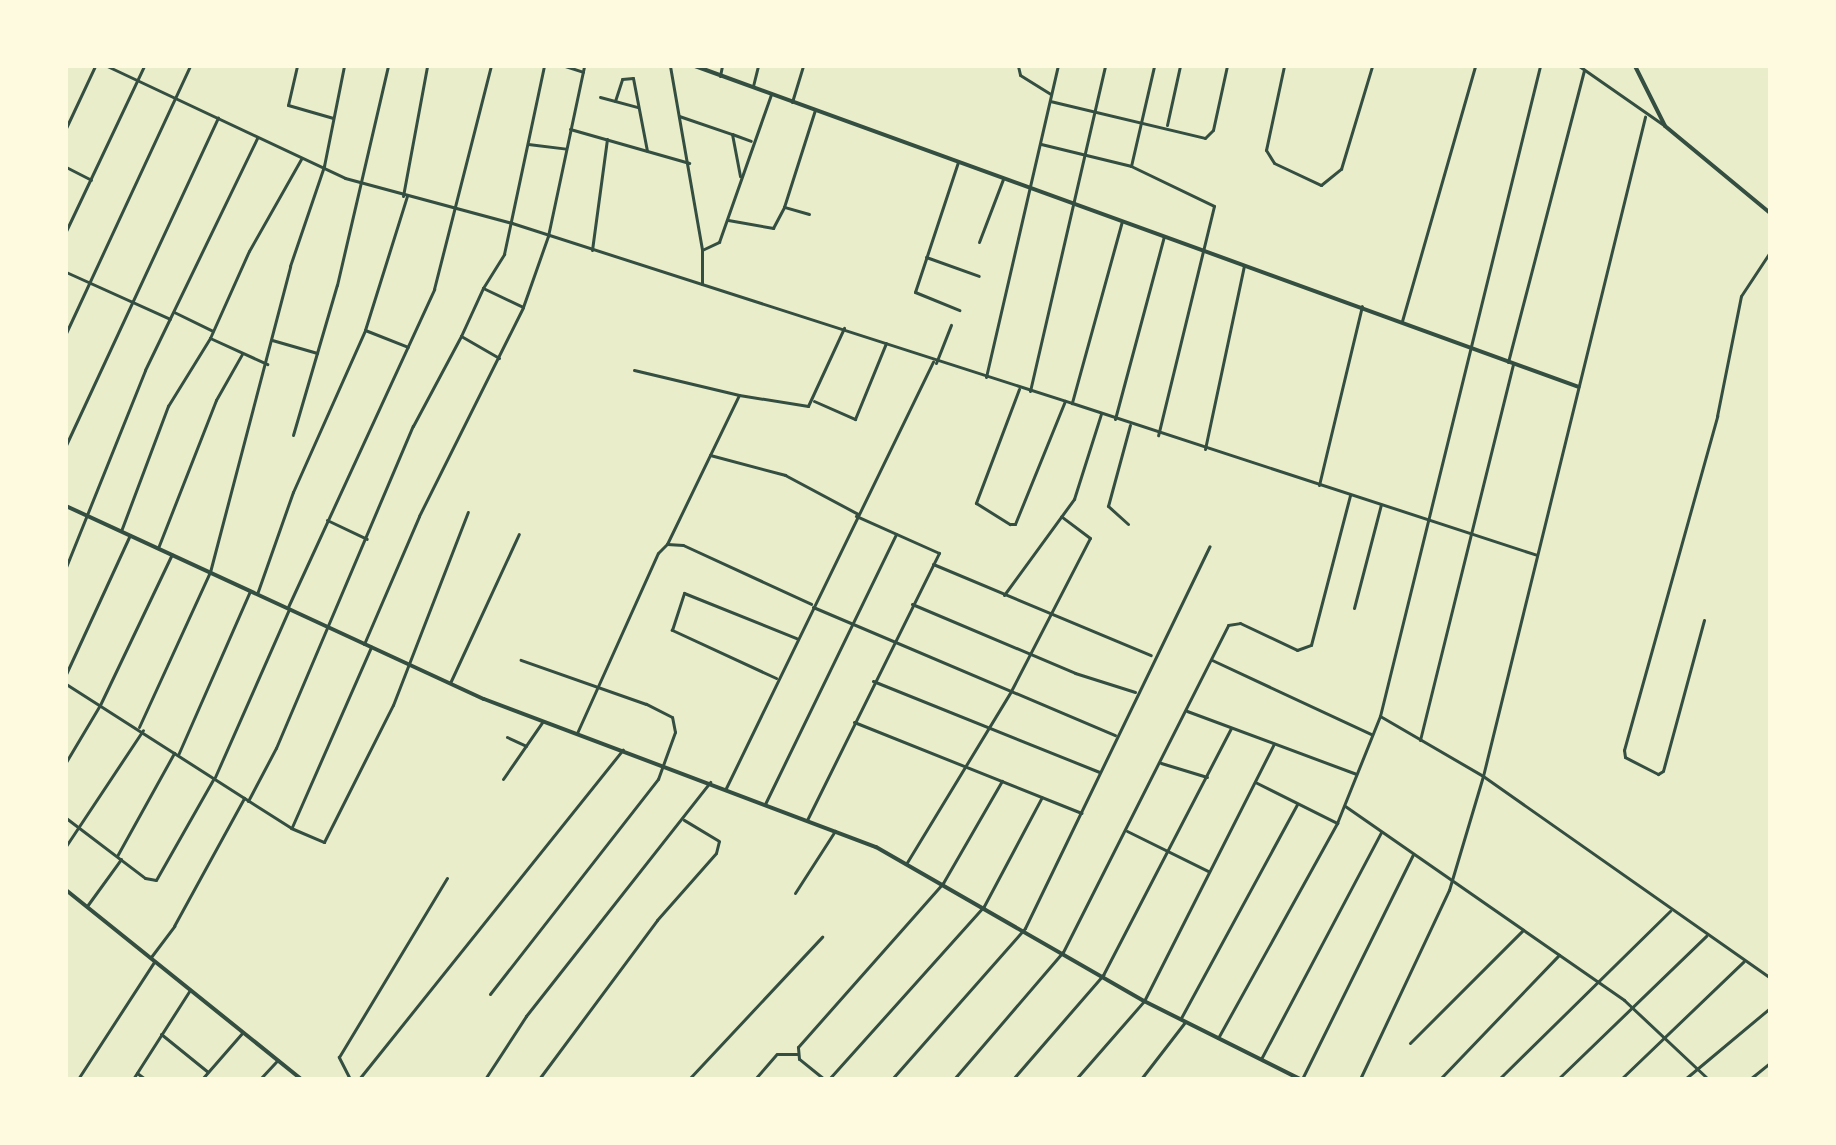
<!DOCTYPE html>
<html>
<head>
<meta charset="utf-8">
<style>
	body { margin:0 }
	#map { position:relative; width:1836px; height:1145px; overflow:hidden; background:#e9edc9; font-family:Signika,sans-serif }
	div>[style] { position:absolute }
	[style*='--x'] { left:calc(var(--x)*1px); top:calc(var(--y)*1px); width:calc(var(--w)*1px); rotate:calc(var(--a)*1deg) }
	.minor>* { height:3px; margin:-1.5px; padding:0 1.5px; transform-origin:1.5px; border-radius:1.5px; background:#344e41 }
	.tertiary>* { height:4px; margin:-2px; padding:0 2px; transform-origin:2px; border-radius:2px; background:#344e41 }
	span { translate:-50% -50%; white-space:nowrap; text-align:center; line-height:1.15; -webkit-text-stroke:6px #fefae0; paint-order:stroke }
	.frame { position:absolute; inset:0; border:68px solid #fefae0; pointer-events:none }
</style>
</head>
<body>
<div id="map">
	<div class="minor">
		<div style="--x:107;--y:66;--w:263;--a:25.2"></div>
		<div style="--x:345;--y:178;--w:173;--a:15.1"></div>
		<div style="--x:512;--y:223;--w:588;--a:17.82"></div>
		<div style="--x:297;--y:66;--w:40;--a:103"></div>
		<div style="--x:288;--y:105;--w:47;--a:16.1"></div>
		<div style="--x:565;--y:66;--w:19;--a:18"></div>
		<div style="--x:670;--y:66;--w:187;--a:80.1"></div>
		<div style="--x:702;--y:250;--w:34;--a:90"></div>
		<div style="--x:1018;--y:66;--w:9;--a:77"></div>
		<div style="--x:1020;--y:75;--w:36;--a:32"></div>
		<div style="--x:1284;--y:66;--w:86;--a:102.1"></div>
		<div style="--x:1266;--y:150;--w:15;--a:58"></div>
		<div style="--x:1274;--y:163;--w:52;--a:25.1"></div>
		<div style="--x:1321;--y:185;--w:26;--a:-39"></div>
		<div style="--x:1341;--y:169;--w:108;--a:-73.2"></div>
		<div style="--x:1579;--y:66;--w:105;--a:34.9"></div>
		<div style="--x:720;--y:76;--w:10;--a:-79"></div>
		<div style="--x:753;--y:86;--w:21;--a:-76"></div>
		<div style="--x:600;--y:97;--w:39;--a:15"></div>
		<div style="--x:615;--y:101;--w:23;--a:-72"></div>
		<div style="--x:622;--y:79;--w:11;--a:-5"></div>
		<div style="--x:633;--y:78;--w:74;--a:79.1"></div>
		<div style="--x:1050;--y:101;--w:159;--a:13.4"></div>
		<div style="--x:1205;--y:138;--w:11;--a:-45"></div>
		<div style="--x:1213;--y:130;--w:66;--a:-77.7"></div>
		<div style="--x:792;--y:102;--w:38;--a:-73"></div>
		<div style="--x:679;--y:116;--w:56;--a:18.8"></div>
		<div style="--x:732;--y:134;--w:43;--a:79.2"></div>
		<div style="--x:1167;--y:125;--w:60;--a:-77.6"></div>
		<div style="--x:66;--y:128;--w:68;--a:-64.9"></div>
		<div style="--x:570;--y:129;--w:124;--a:15.9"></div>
		<div style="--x:732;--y:134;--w:20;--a:20"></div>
		<div style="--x:528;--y:144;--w:38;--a:7"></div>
		<div style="--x:1041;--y:144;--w:93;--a:13.7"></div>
		<div style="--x:1131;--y:166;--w:92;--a:25.7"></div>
		<div style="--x:1214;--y:206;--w:236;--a:103.7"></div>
		<div style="--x:958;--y:162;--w:137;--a:108.3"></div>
		<div style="--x:915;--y:292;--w:48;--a:22.2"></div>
		<div style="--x:1131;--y:166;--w:103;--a:-77"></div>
		<div style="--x:66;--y:167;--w:28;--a:27"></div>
		<div style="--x:403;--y:196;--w:132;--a:-79.5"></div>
		<div style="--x:809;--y:214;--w:26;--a:-164"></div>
		<div style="--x:784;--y:207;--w:102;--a:-72.3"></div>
		<div style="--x:728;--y:220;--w:46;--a:10.1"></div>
		<div style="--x:773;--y:228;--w:24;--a:-62"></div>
		<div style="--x:1122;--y:221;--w:189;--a:105.4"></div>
		<div style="--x:1072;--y:403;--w:489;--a:18.1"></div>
		<div style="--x:66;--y:231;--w:183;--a:-64.7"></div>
		<div style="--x:979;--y:242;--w:67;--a:-69.1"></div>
		<div style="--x:592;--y:250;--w:112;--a:-82.3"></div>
		<div style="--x:702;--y:250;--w:19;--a:-25"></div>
		<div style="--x:719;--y:242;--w:157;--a:-70.6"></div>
		<div style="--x:926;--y:257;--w:56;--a:19.7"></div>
		<div style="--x:66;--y:272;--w:114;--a:24.3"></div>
		<div style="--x:483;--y:288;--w:40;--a:-58"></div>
		<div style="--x:504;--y:254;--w:192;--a:-78"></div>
		<div style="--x:174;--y:312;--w:43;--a:26"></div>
		<div style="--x:1402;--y:321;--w:265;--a:-74"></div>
		<div style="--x:365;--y:330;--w:46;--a:21.6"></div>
		<div style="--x:66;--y:333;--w:294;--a:-65.1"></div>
		<div style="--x:461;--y:336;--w:53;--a:-65.4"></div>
		<div style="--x:483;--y:288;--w:44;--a:25.4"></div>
		<div style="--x:210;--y:338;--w:63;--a:24.5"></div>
		<div style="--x:272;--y:340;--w:47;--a:16.1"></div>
		<div style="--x:1508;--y:362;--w:302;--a:-75.4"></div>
		<div style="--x:936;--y:363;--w:41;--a:-68.5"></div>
		<div style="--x:634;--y:370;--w:108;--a:13.4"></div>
		<div style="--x:986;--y:377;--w:319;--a:-77"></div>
		<div style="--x:1019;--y:389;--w:122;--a:110.7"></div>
		<div style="--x:976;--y:503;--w:40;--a:32"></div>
		<div style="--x:1010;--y:524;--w:5;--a:0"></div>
		<div style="--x:1015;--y:524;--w:133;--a:-67.9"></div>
		<div style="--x:1030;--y:391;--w:334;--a:-77"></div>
		<div style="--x:814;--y:401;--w:45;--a:23.7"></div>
		<div style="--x:855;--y:419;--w:82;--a:-67.8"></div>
		<div style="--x:1115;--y:419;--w:189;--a:-75"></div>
		<div style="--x:293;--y:435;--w:156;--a:-73.7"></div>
		<div style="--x:337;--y:285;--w:225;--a:-76.9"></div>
		<div style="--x:66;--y:445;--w:361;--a:-65.1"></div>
		<div style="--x:1205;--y:449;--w:188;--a:-78"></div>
		<div style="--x:710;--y:455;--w:78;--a:14.9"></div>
		<div style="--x:785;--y:475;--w:83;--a:28.1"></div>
		<div style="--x:1319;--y:485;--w:184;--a:-76.5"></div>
		<div style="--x:327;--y:520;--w:44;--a:25.4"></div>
		<div style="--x:1128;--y:524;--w:27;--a:-138"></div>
		<div style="--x:1108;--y:506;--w:84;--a:-74.8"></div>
		<div style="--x:121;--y:531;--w:134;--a:-69.4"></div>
		<div style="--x:168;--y:406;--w:80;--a:-58.3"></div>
		<div style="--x:210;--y:338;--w:95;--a:-65.9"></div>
		<div style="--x:249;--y:251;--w:106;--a:-60.5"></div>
		<div style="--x:667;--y:544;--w:165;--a:-64.2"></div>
		<div style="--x:739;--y:395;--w:70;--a:9.1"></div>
		<div style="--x:808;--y:406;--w:86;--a:-65.2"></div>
		<div style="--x:158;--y:548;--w:159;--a:-68.6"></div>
		<div style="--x:216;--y:400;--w:53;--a:-60.5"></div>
		<div style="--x:933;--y:564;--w:236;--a:22.7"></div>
		<div style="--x:66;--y:567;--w:212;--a:-68.1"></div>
		<div style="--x:145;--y:370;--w:258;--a:-64.2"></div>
		<div style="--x:257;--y:594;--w:108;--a:-70.6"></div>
		<div style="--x:293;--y:492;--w:177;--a:-66"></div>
		<div style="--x:365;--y:330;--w:140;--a:-72.6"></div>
		<div style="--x:1004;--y:595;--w:119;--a:-53.9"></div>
		<div style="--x:1074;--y:499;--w:89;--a:-72.4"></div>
		<div style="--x:912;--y:604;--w:177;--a:22.9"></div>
		<div style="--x:1075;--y:673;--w:63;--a:17.6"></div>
		<div style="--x:288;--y:607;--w:350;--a:-65.3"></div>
		<div style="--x:434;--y:289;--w:230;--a:-75.7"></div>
		<div style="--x:813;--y:607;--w:328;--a:23"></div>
		<div style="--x:1354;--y:608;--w:107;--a:-75.4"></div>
		<div style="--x:1704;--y:620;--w:156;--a:105.2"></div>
		<div style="--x:1663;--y:771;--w:6;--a:149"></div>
		<div style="--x:1658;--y:774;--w:37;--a:-153"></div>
		<div style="--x:1625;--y:757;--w:7;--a:-98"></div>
		<div style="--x:1624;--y:750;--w:347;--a:-74.4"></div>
		<div style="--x:1717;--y:416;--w:122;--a:-78.7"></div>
		<div style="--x:1741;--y:296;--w:53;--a:-56.6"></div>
		<div style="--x:364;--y:644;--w:139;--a:-66.7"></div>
		<div style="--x:419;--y:516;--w:233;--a:-63.5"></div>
		<div style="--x:523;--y:307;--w:75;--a:-70.6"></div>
		<div style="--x:548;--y:236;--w:174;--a:-78"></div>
		<div style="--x:1212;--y:660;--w:175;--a:25"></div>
		<div style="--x:66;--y:674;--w:153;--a:-65.3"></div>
		<div style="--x:776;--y:678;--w:115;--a:-155.2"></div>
		<div style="--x:672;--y:630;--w:39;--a:-72"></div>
		<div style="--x:684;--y:593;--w:121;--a:21.9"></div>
		<div style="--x:873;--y:681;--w:244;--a:21.9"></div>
		<div style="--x:450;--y:683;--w:164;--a:-65.2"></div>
		<div style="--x:66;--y:684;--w:267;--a:32.6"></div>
		<div style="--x:291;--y:828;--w:36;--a:23"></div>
		<div style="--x:324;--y:842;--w:153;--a:-63.3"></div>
		<div style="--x:393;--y:705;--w:207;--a:-68.8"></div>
		<div style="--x:1187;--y:711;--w:180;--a:20.4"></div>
		<div style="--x:1380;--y:716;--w:119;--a:30.2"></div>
		<div style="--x:1483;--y:776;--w:351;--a:35.1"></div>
		<div style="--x:854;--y:722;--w:245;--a:21.8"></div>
		<div style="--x:139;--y:727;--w:170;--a:-65.4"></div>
		<div style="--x:210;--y:572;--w:316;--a:-75.3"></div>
		<div style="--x:290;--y:266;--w:106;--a:-71.2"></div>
		<div style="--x:324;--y:166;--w:102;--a:-78.7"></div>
		<div style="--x:577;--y:733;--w:197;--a:-65.8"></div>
		<div style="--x:658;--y:553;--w:13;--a:-45"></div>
		<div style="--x:667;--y:544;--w:16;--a:4"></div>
		<div style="--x:683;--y:545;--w:141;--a:24.7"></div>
		<div style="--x:507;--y:737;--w:21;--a:25"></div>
		<div style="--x:1420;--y:740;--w:387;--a:-76.1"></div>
		<div style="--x:178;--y:755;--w:179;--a:-66.3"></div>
		<div style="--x:66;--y:762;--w:66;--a:-59.2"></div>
		<div style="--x:100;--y:705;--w:167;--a:-64.5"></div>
		<div style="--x:1161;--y:763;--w:48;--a:16.9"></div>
		<div style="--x:215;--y:777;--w:184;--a:-66.2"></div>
		<div style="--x:503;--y:779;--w:70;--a:-55.4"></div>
		<div style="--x:1255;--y:782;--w:92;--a:26.6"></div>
		<div style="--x:726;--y:788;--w:474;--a:-64.1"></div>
		<div style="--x:248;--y:801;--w:60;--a:-62.2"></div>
		<div style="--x:276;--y:748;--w:350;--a:-67"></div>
		<div style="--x:413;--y:426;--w:102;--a:-61.9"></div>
		<div style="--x:461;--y:336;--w:44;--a:30.1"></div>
		<div style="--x:765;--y:804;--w:300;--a:-64.1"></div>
		<div style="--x:1345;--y:806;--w:340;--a:34.8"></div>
		<div style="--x:1624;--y:1000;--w:115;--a:43.2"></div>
		<div style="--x:66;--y:818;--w:99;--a:37.2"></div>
		<div style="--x:145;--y:878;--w:11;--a:10"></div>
		<div style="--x:156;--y:880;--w:117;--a:-60.4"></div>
		<div style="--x:807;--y:820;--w:298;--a:-63.7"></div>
		<div style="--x:939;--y:553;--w:91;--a:-156"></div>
		<div style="--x:292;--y:827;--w:197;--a:-66.3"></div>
		<div style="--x:1127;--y:831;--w:90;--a:26.3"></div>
		<div style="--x:66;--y:846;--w:139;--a:-56.4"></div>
		<div style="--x:117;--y:856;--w:118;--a:-61"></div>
		<div style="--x:906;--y:864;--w:202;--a:-58.7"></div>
		<div style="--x:1011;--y:691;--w:172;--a:-62.7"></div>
		<div style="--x:1090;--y:538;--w:36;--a:-143"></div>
		<div style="--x:795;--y:893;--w:74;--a:-57.2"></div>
		<div style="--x:87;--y:906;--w:58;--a:-54.1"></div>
		<div style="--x:151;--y:957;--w:39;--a:-53"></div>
		<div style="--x:174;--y:926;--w:146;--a:-61.3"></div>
		<div style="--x:490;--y:994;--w:273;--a:-52"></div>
		<div style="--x:658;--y:779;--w:50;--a:-70.1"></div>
		<div style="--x:675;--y:732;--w:15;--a:-101"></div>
		<div style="--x:672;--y:717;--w:29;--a:-153"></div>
		<div style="--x:646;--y:704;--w:133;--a:-160.6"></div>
		<div style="--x:1181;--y:1018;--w:243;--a:-61.5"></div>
		<div style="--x:161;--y:1034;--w:60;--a:39"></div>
		<div style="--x:1218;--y:1038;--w:246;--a:-61"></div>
		<div style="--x:1337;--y:823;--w:115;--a:-68.1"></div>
		<div style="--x:1380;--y:716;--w:669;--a:-76.17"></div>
		<div style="--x:1410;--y:1043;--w:160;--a:-45"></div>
		<div style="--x:1261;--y:1059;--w:257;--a:-62.1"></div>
		<div style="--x:137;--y:1073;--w:10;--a:37"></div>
		<div style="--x:78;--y:1079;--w:140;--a:-57"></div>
		<div style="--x:133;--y:1079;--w:106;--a:-57.4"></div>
		<div style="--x:202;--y:1079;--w:62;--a:-48.9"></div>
		<div style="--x:260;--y:1079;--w:26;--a:-47"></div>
		<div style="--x:350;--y:1079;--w:25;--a:-117"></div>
		<div style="--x:339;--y:1057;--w:209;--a:-58.9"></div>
		<div style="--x:359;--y:1079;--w:422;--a:-51.3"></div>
		<div style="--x:485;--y:1079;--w:75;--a:-56.9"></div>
		<div style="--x:526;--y:1016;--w:298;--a:-51.8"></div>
		<div style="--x:539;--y:1079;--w:198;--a:-53.4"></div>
		<div style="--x:657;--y:920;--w:89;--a:-48.6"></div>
		<div style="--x:716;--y:853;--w:12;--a:-76"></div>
		<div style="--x:719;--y:841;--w:41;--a:-149"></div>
		<div style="--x:689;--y:1079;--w:195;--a:-46.9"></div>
		<div style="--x:755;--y:1079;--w:33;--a:-49"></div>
		<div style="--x:777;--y:1054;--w:20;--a:0"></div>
		<div style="--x:824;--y:1079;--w:32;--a:-141"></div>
		<div style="--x:799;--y:1059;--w:12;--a:-95"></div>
		<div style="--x:798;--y:1047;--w:219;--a:-48.5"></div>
		<div style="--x:943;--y:883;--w:118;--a:-60"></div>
		<div style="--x:829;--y:1079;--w:232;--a:-48.1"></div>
		<div style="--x:984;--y:906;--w:123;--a:-62"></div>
		<div style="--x:892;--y:1079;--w:201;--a:-48.6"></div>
		<div style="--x:1025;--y:928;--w:424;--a:-64.2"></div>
		<div style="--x:954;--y:1079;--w:167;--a:-49.4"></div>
		<div style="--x:1063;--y:952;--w:366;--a:-63.2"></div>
		<div style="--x:1228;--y:625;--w:12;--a:-9"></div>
		<div style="--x:1240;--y:623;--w:63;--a:25.3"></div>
		<div style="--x:1297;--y:650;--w:15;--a:-20"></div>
		<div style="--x:1311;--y:645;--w:155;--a:-75.4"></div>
		<div style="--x:1013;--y:1079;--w:138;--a:-49.1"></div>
		<div style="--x:1103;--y:975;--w:278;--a:-62.6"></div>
		<div style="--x:1076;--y:1079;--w:103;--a:-48.9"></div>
		<div style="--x:1144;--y:1001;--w:288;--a:-63.2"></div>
		<div style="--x:1141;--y:1079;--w:72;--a:-52.3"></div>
		<div style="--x:1302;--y:1079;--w:251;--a:-63.7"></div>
		<div style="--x:1360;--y:1079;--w:209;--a:-64.8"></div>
		<div style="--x:1449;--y:890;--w:119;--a:-73.4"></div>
		<div style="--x:1483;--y:776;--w:679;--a:-76.19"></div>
		<div style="--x:1440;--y:1079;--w:172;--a:-46.2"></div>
		<div style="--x:1499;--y:1079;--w:240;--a:-44.5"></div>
		<div style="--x:1558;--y:1079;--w:206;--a:-44"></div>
		<div style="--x:1621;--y:1079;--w:170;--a:-43.8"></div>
		<div style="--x:1685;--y:1079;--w:111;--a:-39.9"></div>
		<div style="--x:1750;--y:1079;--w:26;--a:-39"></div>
	</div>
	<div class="tertiary">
		<div style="--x:695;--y:66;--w:940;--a:19.96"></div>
		<div style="--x:1635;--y:66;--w:67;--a:63.4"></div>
		<div style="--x:1665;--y:126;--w:136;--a:39.6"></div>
		<div style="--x:66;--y:506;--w:460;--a:24.8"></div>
		<div style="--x:484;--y:699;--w:419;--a:20.7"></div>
		<div style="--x:876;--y:847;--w:309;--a:29.9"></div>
		<div style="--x:1144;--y:1001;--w:174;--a:26.6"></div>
		<div style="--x:66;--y:890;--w:302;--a:38.8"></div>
	</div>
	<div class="frame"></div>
</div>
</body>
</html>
